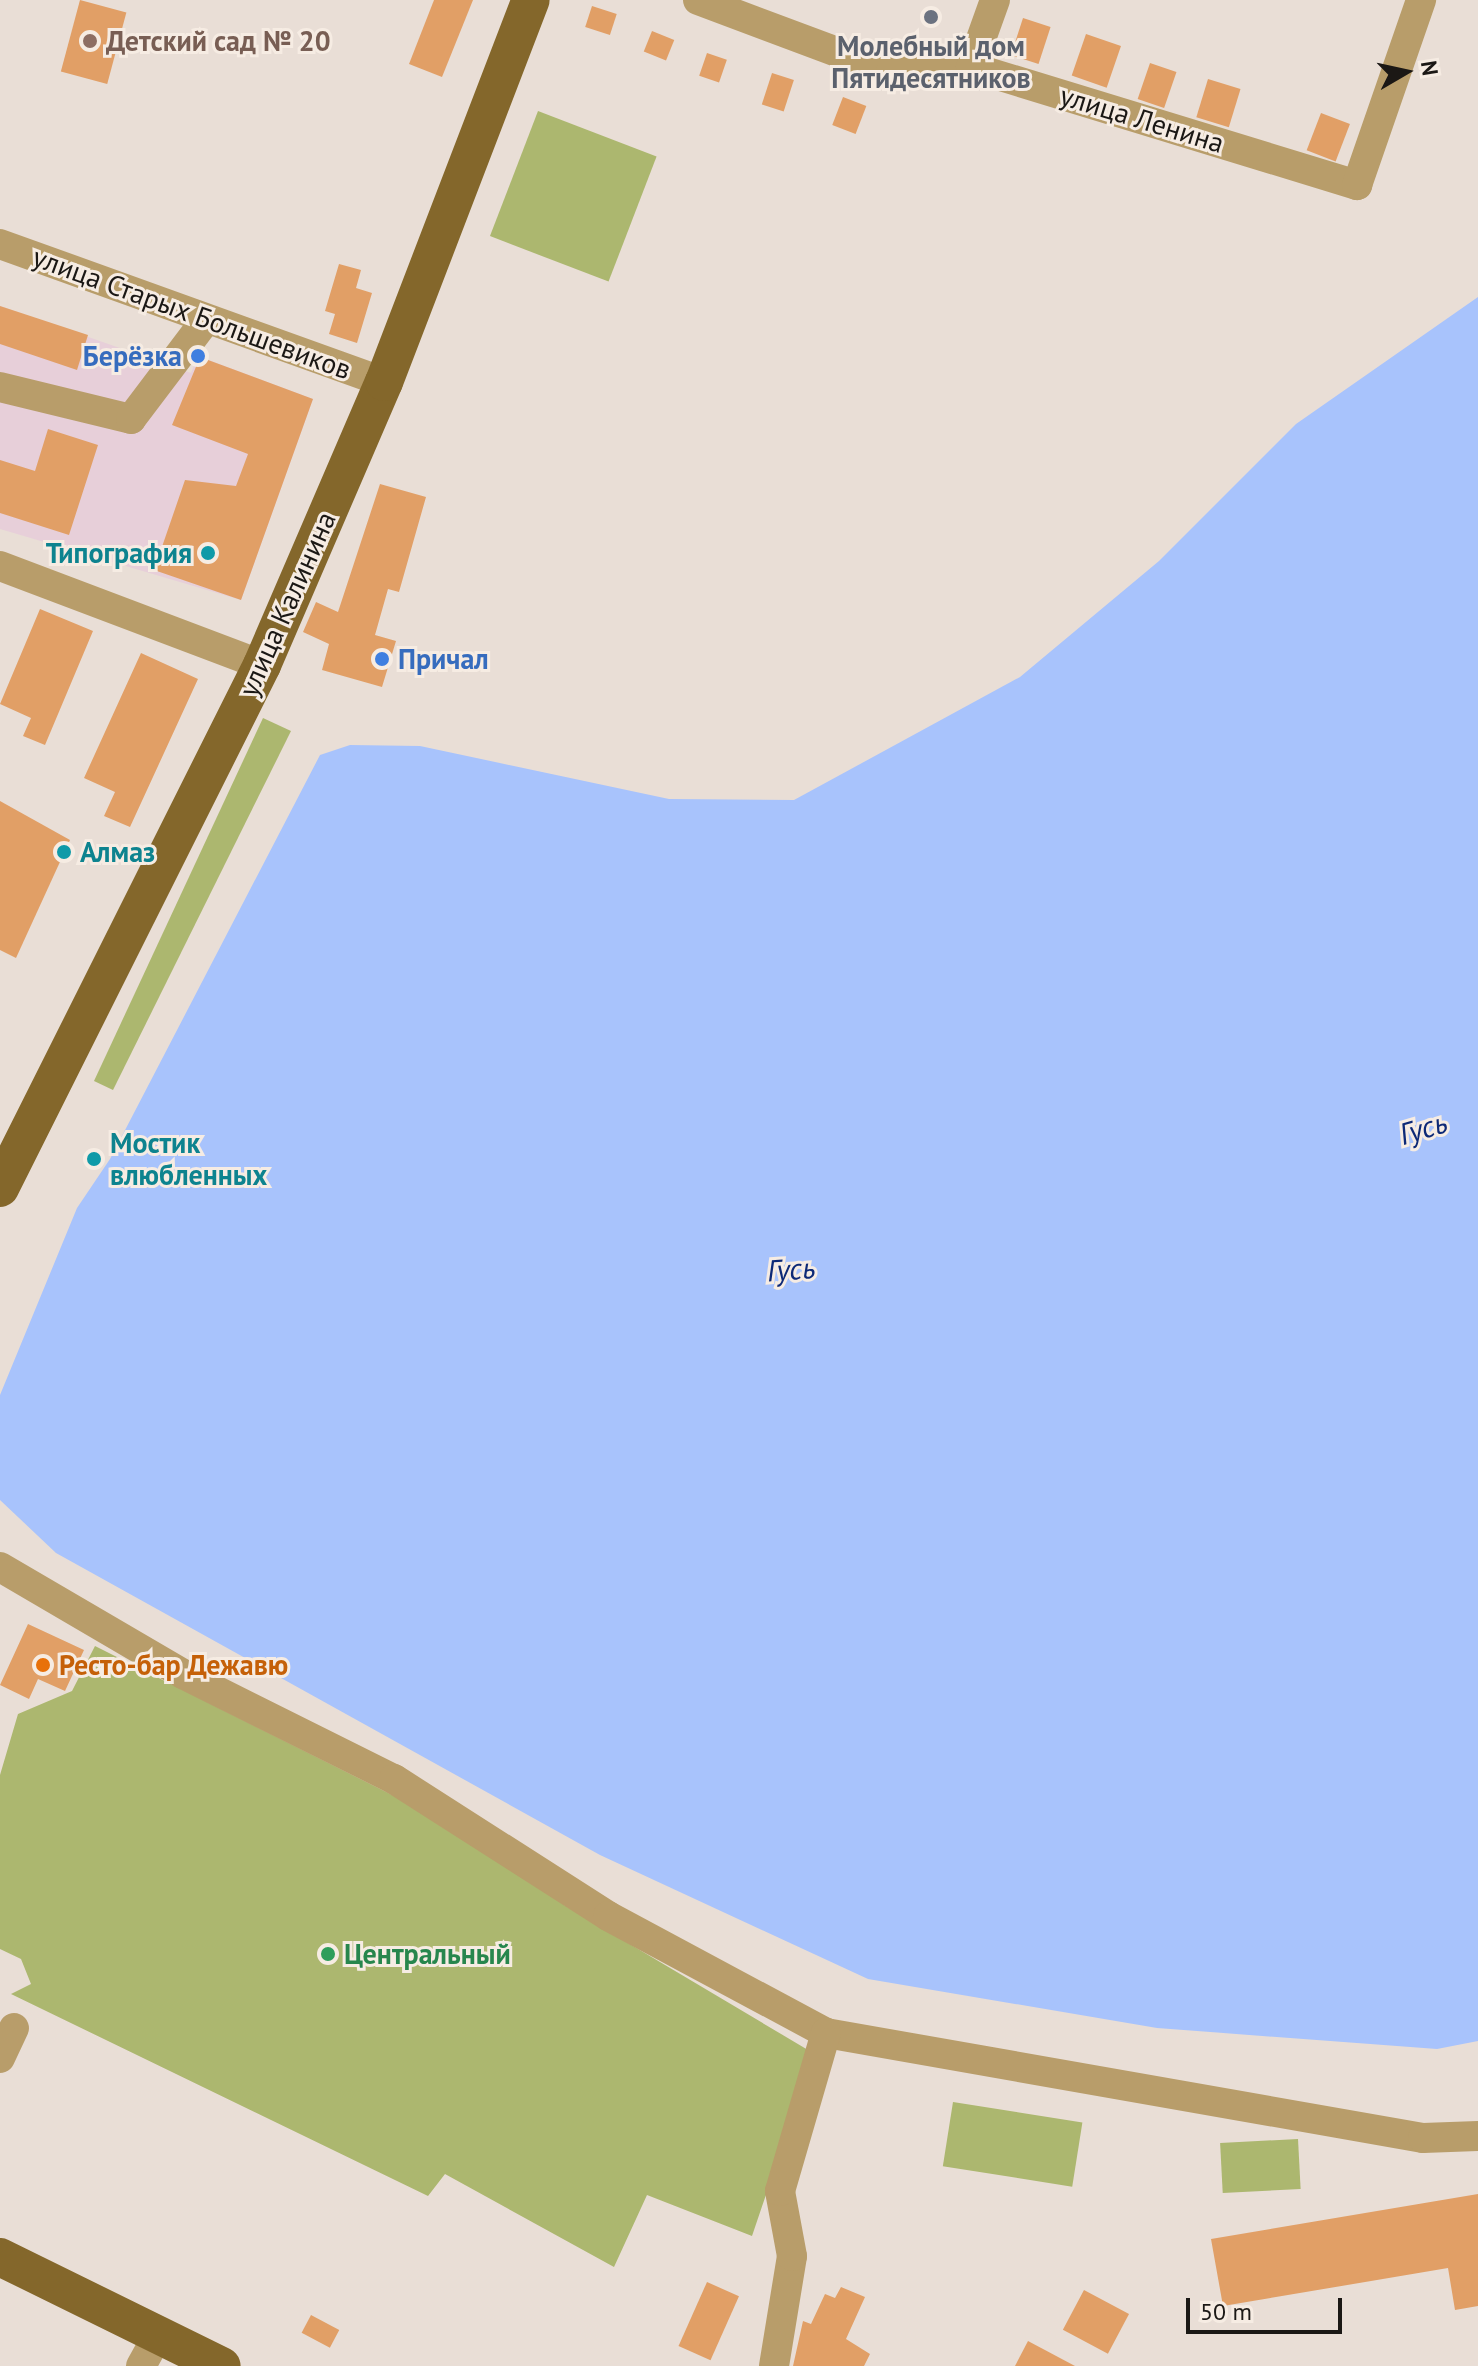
<!DOCTYPE html>
<html>
<head>
<meta charset="utf-8">
<style>
	body { margin:0 }
	#map { position:relative; width:1478px; height:2366px; overflow:hidden; background:#e9ded6; font-family:"PT Sans",sans-serif }
	div>[style] { position:absolute }
	[style*='--x'] { left:calc(var(--x)*1px); top:calc(var(--y)*1px); width:calc(var(--w)*1px); rotate:calc(var(--a)*1deg) }
	.commercial>* { inset:0; background:#e7cfd9 }
	.green>* { inset:0; background:#acb76f; transform-origin:0 0 }
	.water>* { inset:0; background:#a8c3fc }
	.building>* { inset:0; background:#e19f66; transform-origin:0 0 }
	.minor>* { height:30px; margin:-15px; padding:0 15px; transform-origin:15px; border-radius:15px; background:#b89d6a }
	.major>* { height:38px; margin:-19px; padding:0 19px; transform-origin:19px; border-radius:19px; background:#84672b }
	.dots>* { width:22px; height:22px; translate:-50% -50%; box-sizing:border-box; border:4px solid #f6ece3; border-radius:50% }
	span { translate:-50% -50%; white-space:nowrap; text-align:center; line-height:1.15; -webkit-text-stroke:6px #f6ece3; paint-order:stroke }
	.education-label { font-size:28px; color:#785e54; font-weight:700 }
	.left { translate:0 -50%; text-align:left }
	.worship-label { font-size:28px; color:#5b616d; font-weight:700 }
	.street-label { font-size:28px; color:#1b1815 }
	.shop-label { font-size:28px; color:#366cbe; font-weight:700 }
	.right { translate:-100% -50%; text-align:right }
	.culture-label { font-size:28px; color:#0d838f; font-weight:700 }
	.food-label { font-size:28px; color:#c56008; font-weight:700 }
	.leisure-label { font-size:28px; color:#27864d; font-weight:700 }
	.water-label { font-size:30px; color:#0d2977; font-style:italic }
	.north { position:absolute; left:1366px; top:32px; width:80px; height:80px; -webkit-text-stroke:6px #f6ece3; paint-order:stroke; rotate:81deg; font-size:22px; font-weight:700; line-height:32px; text-align:center; color:#1b1815 }
	.north::after { content:''; display:block; margin:auto; width:28px; height:36px; background:#1b1815; clip-path:polygon(50% 0,100% 100%,50% 72%,0 100%) }
	.scale { position:absolute; left:1186px; top:2298px; width:156px; height:36px; box-sizing:border-box; border:4px solid #1b1815; border-top:0; padding-left:10px; font-size:24px; line-height:28px; white-space:nowrap; color:#1b1815; -webkit-text-stroke:6px #f6ece3; paint-order:stroke }
</style>
</head>
<body>
<div id="map">
	<div class="commercial">
		<div style="clip-path:polygon(0 306px,191px 373px,198px 356px,313px 399px,241px 600px,0 529px)"></div>
	</div>
	<div class="green">
		<div style="left:538px;top:111px;width:127px;height:134px;rotate:21deg"></div>
		<div style="clip-path:polygon(263px 718px,291px 731px,113px 1090px,94px 1081px)"></div>
		<div style="clip-path:polygon(95px 1646px,486px 1842px,564px 1905px,808px 2050px,813px 2056px,752px 2236px,647px 2195px,614px 2267px,445px 2174px,428px 2196px,11px 1994px,31px 1984px,21px 1959px,0 1949px,0 1775px,18px 1714px,72px 1691px)"></div>
		<div style="left:953px;top:2102px;width:131px;height:65px;rotate:9deg"></div>
		<div style="left:1298px;top:2139px;width:50px;height:78px;rotate:87deg"></div>
	</div>
	<div class="water">
		<div style="clip-path:polygon(1478px 297px,1478px 2041px,1437px 2049px,1157px 2028px,868px 1979px,600px 1855px,56px 1553px,0 1500px,0 1395px,77px 1208px,110px 1159px,320px 755px,350px 745px,420px 746px,669px 799px,794px 800px,1020px 677px,1159px 561px,1296px 424px)"></div>
	</div>
	<div class="building">
		<div style="left:80px;top:0;width:48px;height:74px;rotate:15deg"></div>
		<div style="clip-path:polygon(434px 0,473px 0,442px 77px,409px 64px)"></div>
		<div style="left:592px;top:6px;width:26px;height:22px;rotate:18deg"></div>
		<div style="left:1023px;top:18px;width:29px;height:39px;rotate:18deg"></div>
		<div style="left:652px;top:31px;width:24px;height:22px;rotate:22deg"></div>
		<div style="left:1086px;top:34px;width:37px;height:44px;rotate:19deg"></div>
		<div style="left:707px;top:53px;width:21px;height:24px;rotate:19deg"></div>
		<div style="left:1150px;top:63px;width:28px;height:38px;rotate:19deg"></div>
		<div style="left:772px;top:73px;width:23px;height:33px;rotate:18deg"></div>
		<div style="left:1208px;top:79px;width:34px;height:40px;rotate:17deg"></div>
		<div style="left:843px;top:97px;width:25px;height:30px;rotate:21deg"></div>
		<div style="left:1321px;top:113px;width:31px;height:40px;rotate:21deg"></div>
		<div style="clip-path:polygon(339px 264px,361px 270px,356px 288px,372px 293px,357px 343px,329px 334px,335px 314px,325px 311px)"></div>
		<div style="clip-path:polygon(0 306px,88px 335px,77px 370px,0 344px)"></div>
		<div style="clip-path:polygon(200px 357px,313px 399px,241px 600px,154px 570px,185px 480px,236px 486px,248px 454px,172px 425px)"></div>
		<div style="clip-path:polygon(48px 429px,98px 445px,69px 535px,0 513px,0 460px,35px 471px)"></div>
		<div style="clip-path:polygon(380px 484px,426px 497px,399px 592px,388px 589px,375px 635px,396px 641px,382px 687px,322px 670px,329px 644px,303px 632px,316px 602px,338px 612px)"></div>
		<div style="clip-path:polygon(40px 609px,93px 631px,45px 745px,23px 736px,31px 718px,0 704px)"></div>
		<div style="clip-path:polygon(141px 653px,198px 679px,130px 827px,104px 816px,115px 792px,84px 778px)"></div>
		<div style="clip-path:polygon(0 801px,70px 840px,16px 958px,0 950px)"></div>
		<div style="clip-path:polygon(28px 1624px,84px 1650px,65px 1691px,38px 1679px,29px 1699px,0 1685px)"></div>
		<div style="clip-path:polygon(1478px 2194px,1478px 2306px,1455px 2310px,1448px 2268px,1223px 2306px,1211px 2239px)"></div>
		<div style="left:707px;top:2282px;width:35px;height:70px;rotate:24deg"></div>
		<div style="clip-path:polygon(841px 2287px,865px 2297px,846px 2339px,870px 2354px,864px 2366px,793px 2366px,803px 2321px,811px 2324px,825px 2294px,835px 2298px)"></div>
		<div style="left:1084px;top:2290px;width:51px;height:45px;rotate:28deg"></div>
		<div style="left:311px;top:2315px;width:32px;height:20px;rotate:28deg"></div>
		<div style="clip-path:polygon(1028px 2341px,1075px 2366px,1015px 2366px)"></div>
	</div>
	<div class="minor">
		<div style="--x:698;--y:0;--w:206;--a:20.5"></div>
		<div style="--x:891;--y:72;--w:80;--a:-3.6"></div>
		<div style="--x:971;--y:67;--w:404;--a:17"></div>
		<div style="--x:1357;--y:185;--w:196;--a:-70.9"></div>
		<div style="--x:971;--y:67;--w:71;--a:-70.3"></div>
		<div style="--x:0;--y:244;--w:408;--a:19.8"></div>
		<div style="--x:0;--y:387;--w:135;--a:13.7"></div>
		<div style="--x:131;--y:419;--w:123;--a:-52.9"></div>
		<div style="--x:0;--y:566;--w:280;--a:20.7"></div>
		<div style="--x:0;--y:1567;--w:212;--a:30.3"></div>
		<div style="--x:183;--y:1674;--w:236;--a:26.5"></div>
		<div style="--x:394;--y:1779;--w:254;--a:32.6"></div>
		<div style="--x:608;--y:1916;--w:247;--a:28.2"></div>
		<div style="--x:826;--y:2033;--w:606;--a:9.98"></div>
		<div style="--x:1423;--y:2138;--w:55;--a:-2.1"></div>
		<div style="--x:0;--y:2058;--w:33;--a:-65"></div>
		<div style="--x:141;--y:2366;--w:38;--a:-61"></div>
		<div style="--x:774;--y:2366;--w:111;--a:-80.7"></div>
		<div style="--x:792;--y:2256;--w:66;--a:-100.5"></div>
		<div style="--x:780;--y:2191;--w:165;--a:-73.8"></div>
	</div>
	<div class="major">
		<div style="--x:0;--y:1188;--w:585;--a:-63.39"></div>
		<div style="--x:262;--y:665;--w:308;--a:-66.7"></div>
		<div style="--x:384;--y:382;--w:409;--a:-69"></div>
		<div style="--x:0;--y:2257;--w:247;--a:26.2"></div>
	</div>
	<div class="dots">
		<div style="left:931px;top:17px;background:#6b7280"></div>
		<div style="left:90px;top:41px;background:#8d6e63"></div>
		<div style="left:198px;top:356px;background:#3f7fe0"></div>
		<div style="left:208px;top:553px;background:#0f9aa8"></div>
		<div style="left:382px;top:659px;background:#3f7fe0"></div>
		<div style="left:64px;top:852px;background:#0f9aa8"></div>
		<div style="left:94px;top:1159px;background:#0f9aa8"></div>
		<div style="left:43px;top:1665px;background:#e8710a"></div>
		<div style="left:328px;top:1954px;background:#2e9e5b"></div>
	</div>
	<div class="education-label">
		<span class="left" style="left:106px;top:41px">Детский сад № 20</span>
	</div>
	<div class="worship-label">
		<span style="left:931px;top:62px">Молебный дом<br>Пятидесятников</span>
	</div>
	<div class="street-label">
		<span style="left:1142px;top:119px;rotate:17deg">улица Ленина</span>
		<span style="left:192px;top:313px;rotate:20deg">улица Старых Большевиков</span>
		<span style="left:287px;top:604px;rotate:-66deg">улица Калинина</span>
	</div>
	<div class="shop-label">
		<span class="right" style="left:182px;top:356px">Берёзка</span>
		<span class="left" style="left:398px;top:659px">Причал</span>
	</div>
	<div class="culture-label">
		<span class="right" style="left:192px;top:553px">Типография</span>
		<span class="left" style="left:80px;top:852px">Алмаз</span>
		<span class="left" style="left:110px;top:1159px">Мостик<br>влюбленных</span>
	</div>
	<div class="food-label">
		<span class="left" style="left:59px;top:1665px">Ресто-бар Дежавю</span>
	</div>
	<div class="leisure-label">
		<span class="left" style="left:344px;top:1954px">Центральный</span>
	</div>
	<div class="water-label">
		<span style="left:1423px;top:1128px;rotate:-17deg">Гусь</span>
		<span style="left:791px;top:1269px;rotate:-4deg">Гусь</span>
	</div>
	<div class="north">N</div>
	<div class="scale">50 m</div>
</div>
</body>
</html>
